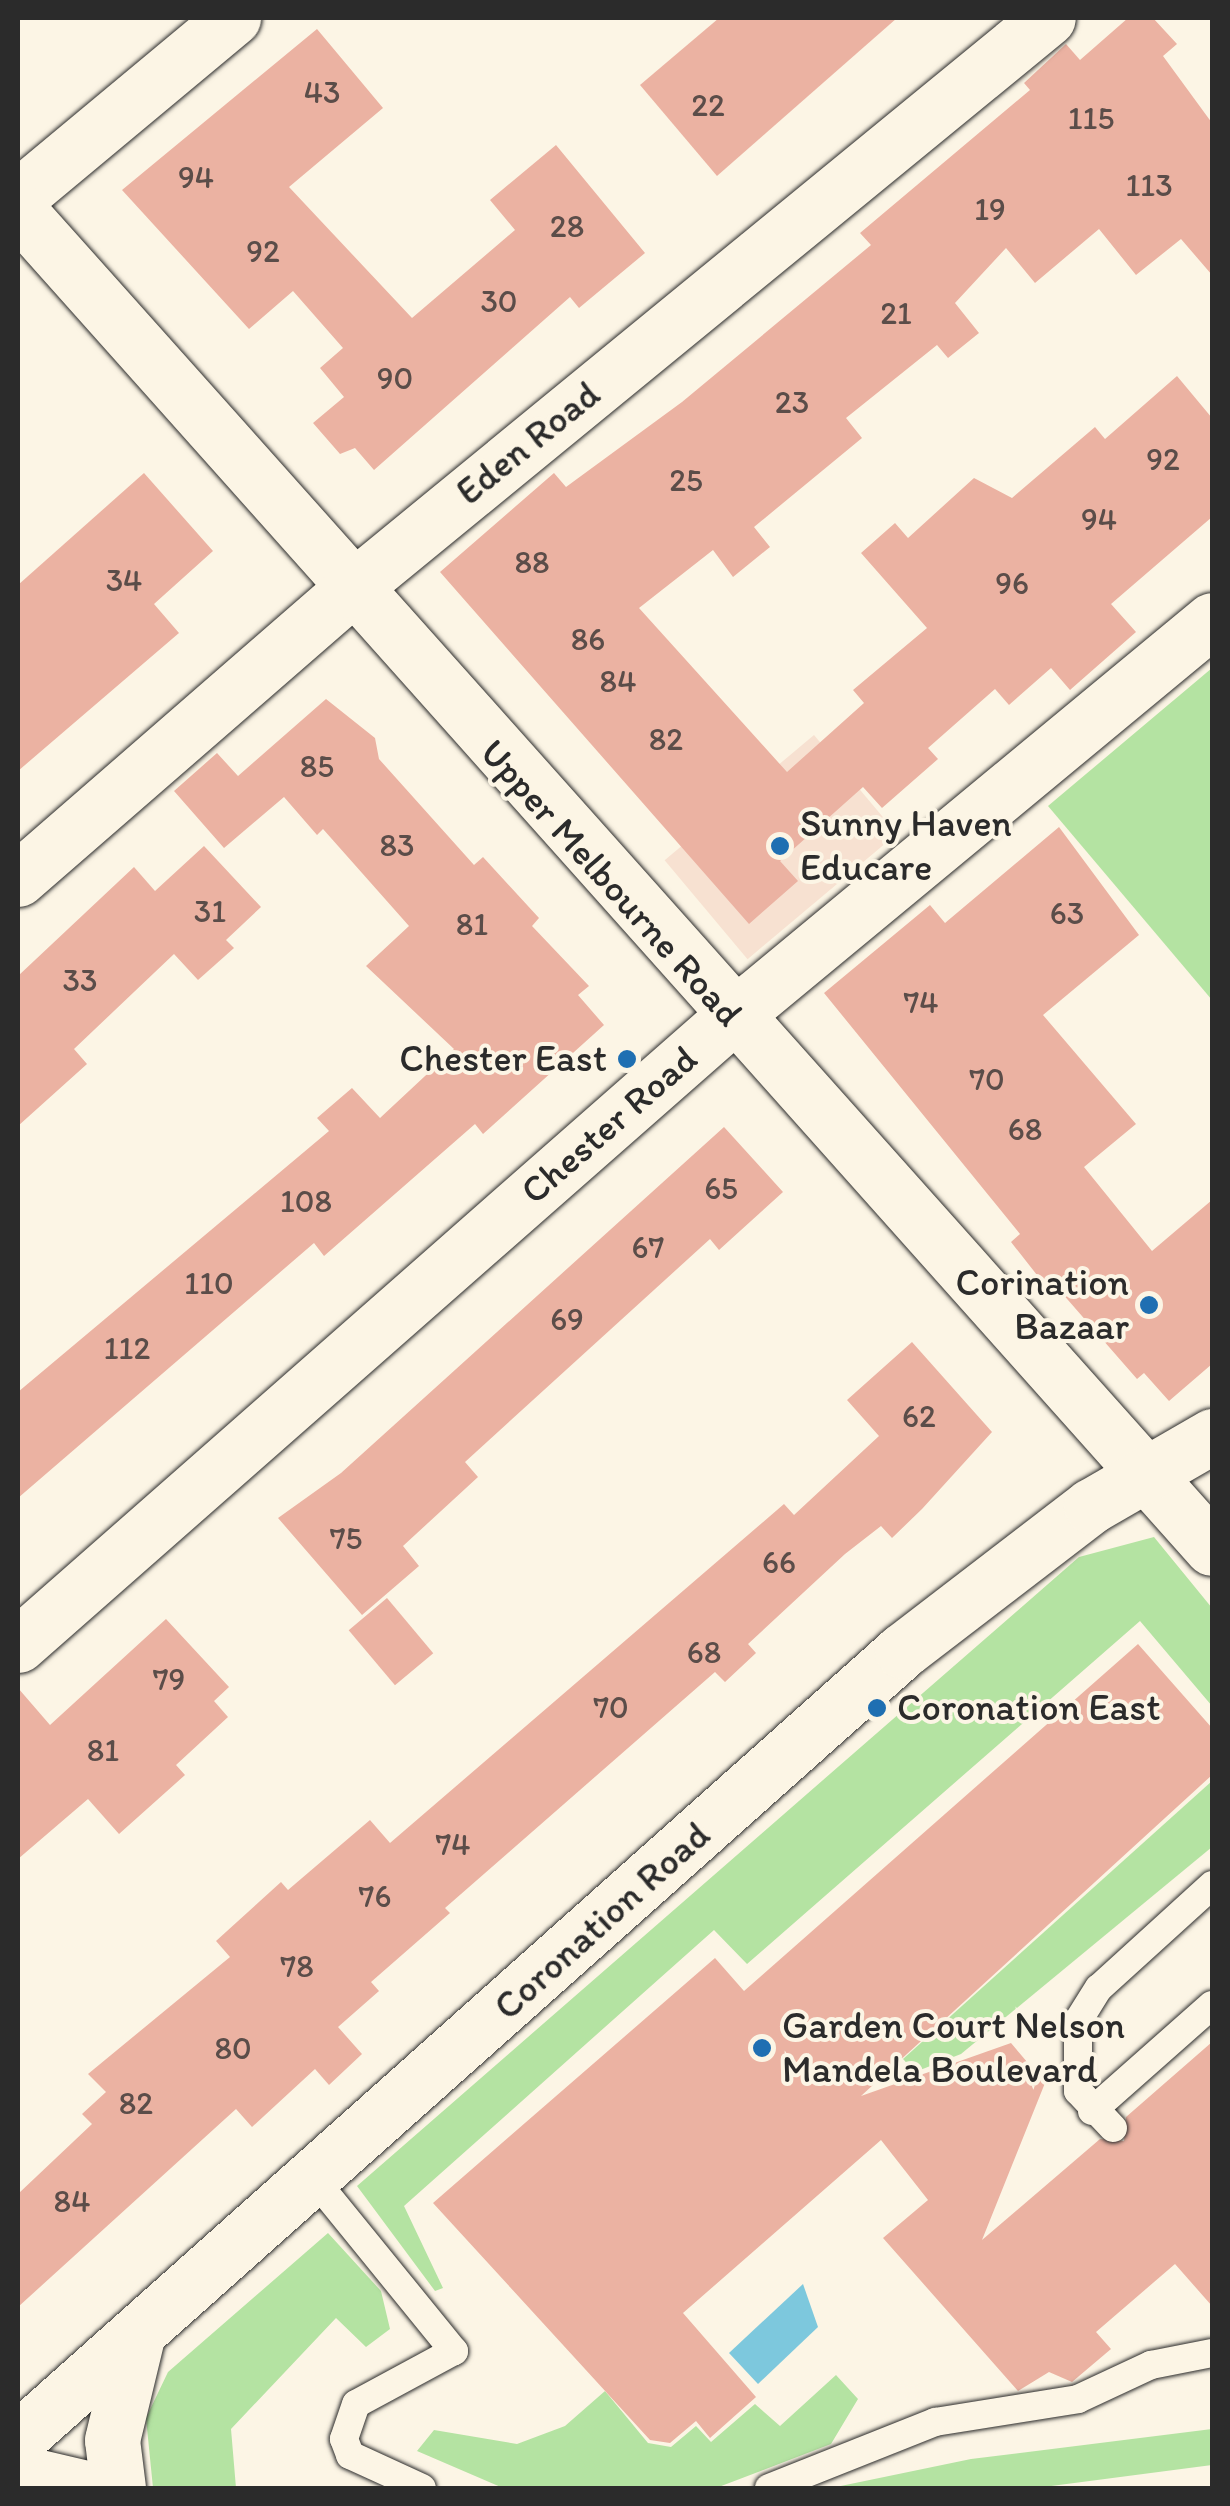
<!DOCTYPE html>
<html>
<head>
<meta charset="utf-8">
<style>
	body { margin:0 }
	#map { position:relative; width:1230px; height:2506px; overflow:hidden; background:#fcf5e5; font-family:Itim,sans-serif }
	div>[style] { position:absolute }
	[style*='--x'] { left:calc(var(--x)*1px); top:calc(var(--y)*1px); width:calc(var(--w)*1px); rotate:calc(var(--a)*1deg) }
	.built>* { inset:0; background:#f7e1d1; transform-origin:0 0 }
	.green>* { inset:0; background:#b4e3a2 }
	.water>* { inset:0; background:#7dc8dd }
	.building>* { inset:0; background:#ebb2a2; transform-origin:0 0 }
	.roads { filter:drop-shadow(0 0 2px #2b2b2b) drop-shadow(0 0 2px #2b2b2b) }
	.lane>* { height:28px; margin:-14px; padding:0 14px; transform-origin:14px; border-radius:14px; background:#fcf5e5 }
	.street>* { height:55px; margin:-27.5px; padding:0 27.5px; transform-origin:27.5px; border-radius:27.5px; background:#fcf5e5 }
	.dots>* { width:28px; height:28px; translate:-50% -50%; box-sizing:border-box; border:5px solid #fcf5e5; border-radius:50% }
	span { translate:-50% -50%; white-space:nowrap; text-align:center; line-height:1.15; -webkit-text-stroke:8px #fcf5e5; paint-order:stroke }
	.number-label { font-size:32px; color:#5b4d49 }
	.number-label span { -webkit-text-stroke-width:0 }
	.street-label { font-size:38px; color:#2b2b2b }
	.poi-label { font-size:38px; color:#2b2b2b }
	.left { translate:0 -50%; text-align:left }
	.right { translate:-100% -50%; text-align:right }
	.frame { position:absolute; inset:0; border:20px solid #2b2b2b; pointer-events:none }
</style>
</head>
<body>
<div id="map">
	<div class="built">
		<div style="left:814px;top:735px;width:129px;height:195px;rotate:50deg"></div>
	</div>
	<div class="green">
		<div style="clip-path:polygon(1212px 668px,1212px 1000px,1048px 806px)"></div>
		<div style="clip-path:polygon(1154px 1537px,1212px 1608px,1212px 1706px,1140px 1621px,747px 1964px,714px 1930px,404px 2206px,443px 2288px,435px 2291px,357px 2186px,1079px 1557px)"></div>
		<div style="clip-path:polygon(1212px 1781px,1212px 1847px,961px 2054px,915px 2072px,903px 2059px)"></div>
		<div style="clip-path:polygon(328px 2233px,381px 2291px,390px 2329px,366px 2347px,336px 2318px,231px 2429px,236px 2488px,153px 2488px,146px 2418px,168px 2372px)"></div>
		<div style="clip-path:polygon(836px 2375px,858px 2399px,831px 2444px,716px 2488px,503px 2488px,417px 2451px,434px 2430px,517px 2444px,565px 2426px,605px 2391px,648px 2443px,671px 2447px,696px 2426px,711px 2442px,755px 2404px,780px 2426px)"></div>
		<div style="clip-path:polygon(1212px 2429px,1212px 2465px,1036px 2488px,831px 2488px,971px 2459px)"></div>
	</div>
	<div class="water">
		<div style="clip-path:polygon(803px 2284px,818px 2327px,758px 2384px,729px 2353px)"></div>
	</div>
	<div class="building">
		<div style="clip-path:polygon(719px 18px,897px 18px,717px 176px,640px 85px)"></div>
		<div style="clip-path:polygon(1128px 18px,1153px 18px,1177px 44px,1163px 56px,1212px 123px,1212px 275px,1181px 239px,1136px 275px,1099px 229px,1035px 283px,1006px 248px,955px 303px,979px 333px,948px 358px,937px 345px,846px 418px,862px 438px,754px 527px,770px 547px,733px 577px,713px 550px,639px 608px,787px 772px,864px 703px,853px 690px,927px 628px,861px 553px,895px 523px,908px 538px,974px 478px,1012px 498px,1095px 427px,1105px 439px,1177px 376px,1212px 418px,1212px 517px,1111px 604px,1136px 632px,1070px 690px,1051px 668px,1009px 705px,995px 689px,928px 748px,938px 759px,882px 808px,863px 787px,780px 861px,798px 881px,749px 924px,440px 572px,554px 473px,566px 487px,682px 402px,871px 245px,860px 233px,1030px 90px,1024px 83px,1066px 44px,1080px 60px)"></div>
		<div style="clip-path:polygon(317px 29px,383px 108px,289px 187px,412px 318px,515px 230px,490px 200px,556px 145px,645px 253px,579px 308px,570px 297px,374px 470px,355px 448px,340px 454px,313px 423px,344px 397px,320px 368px,343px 348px,293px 291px,249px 329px,122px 190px)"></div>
		<div style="clip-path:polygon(144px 473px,213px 551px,154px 604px,179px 633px,18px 771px,18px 585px)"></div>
		<div style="clip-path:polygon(326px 699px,375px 738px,379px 759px,474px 865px,483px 857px,539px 918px,532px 926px,589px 986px,578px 995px,604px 1025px,483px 1134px,475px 1124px,324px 1256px,314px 1243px,18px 1498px,18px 1392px,329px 1131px,317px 1118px,352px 1088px,380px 1118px,454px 1049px,366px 966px,409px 926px,323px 829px,317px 835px,284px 797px,224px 848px,174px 791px,217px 753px,238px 776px)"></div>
		<div style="clip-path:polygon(1059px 827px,1139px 935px,1043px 1015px,1136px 1124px,1084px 1167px,1152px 1251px,1212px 1200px,1212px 1364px,1169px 1401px,1144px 1373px,1137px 1379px,1054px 1284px,1048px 1289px,1011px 1242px,1020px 1234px,824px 993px,930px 905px,945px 923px)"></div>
		<div style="clip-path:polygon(204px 846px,261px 907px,226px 940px,234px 948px,198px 980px,174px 954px,74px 1049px,87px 1064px,18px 1126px,18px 976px,134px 867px,155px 891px)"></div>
		<div style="clip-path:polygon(724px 1127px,783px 1192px,719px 1250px,710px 1239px,465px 1462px,478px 1477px,403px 1546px,419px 1566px,362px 1615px,278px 1518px,341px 1473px)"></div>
		<div style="clip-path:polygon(912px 1342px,992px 1432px,922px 1509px,892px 1538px,881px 1526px,845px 1554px,748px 1644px,756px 1653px,725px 1682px,715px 1672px,445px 1908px,450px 1913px,371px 1982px,379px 1991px,338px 2027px,362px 2054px,329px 2085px,315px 2069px,252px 2127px,236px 2109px,18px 2307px,18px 2194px,92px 2124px,82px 2114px,106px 2092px,88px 2074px,230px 1957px,216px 1941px,281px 1882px,288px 1890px,370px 1820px,390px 1843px,784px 1504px,794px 1515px,879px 1436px,847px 1400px)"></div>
		<div style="left:387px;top:1598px;width:72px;height:50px;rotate:50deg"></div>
		<div style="clip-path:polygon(166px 1619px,229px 1687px,214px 1701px,228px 1717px,176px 1765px,185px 1775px,119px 1834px,88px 1799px,18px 1859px,18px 1688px,50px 1725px)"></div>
		<div style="clip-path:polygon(1138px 1644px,1212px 1728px,1212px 1775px,861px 2096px,1011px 2043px,1045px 2083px,982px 2240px,1100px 2139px,1124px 2141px,1126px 2117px,1212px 2042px,1212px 2306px,1175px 2264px,1096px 2332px,1111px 2349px,1072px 2382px,1049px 2372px,1018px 2391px,883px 2238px,928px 2200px,881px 2140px,683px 2313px,756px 2397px,710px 2438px,696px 2421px,670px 2443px,650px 2440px,433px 2203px,715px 1958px,744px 1991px)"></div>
	</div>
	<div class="roads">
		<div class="lane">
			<div style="--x:1092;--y:2111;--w:160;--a:-41.5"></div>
			<div style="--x:1113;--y:2128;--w:51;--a:-133.4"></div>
			<div style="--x:1078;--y:2091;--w:70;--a:-90"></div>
			<div style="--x:1078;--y:2021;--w:39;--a:-58"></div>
			<div style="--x:1099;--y:1988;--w:153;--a:-42.3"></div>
			<div style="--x:314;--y:2179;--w:222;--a:50.9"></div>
			<div style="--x:454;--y:2351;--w:111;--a:151.6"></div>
			<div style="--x:356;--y:2404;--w:37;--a:109"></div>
			<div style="--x:344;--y:2439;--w:17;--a:69"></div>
			<div style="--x:350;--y:2455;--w:79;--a:24.6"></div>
			<div style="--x:769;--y:2488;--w:179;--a:-21.7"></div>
			<div style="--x:935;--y:2422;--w:145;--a:-9.1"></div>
			<div style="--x:1078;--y:2399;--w:81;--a:-25"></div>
			<div style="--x:1151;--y:2365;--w:62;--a:-11.1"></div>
		</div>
		<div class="street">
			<div style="--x:18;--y:197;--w:280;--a:-39.8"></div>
			<div style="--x:18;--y:210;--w:1793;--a:48.26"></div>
			<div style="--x:18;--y:879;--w:440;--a:-41"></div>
			<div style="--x:350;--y:590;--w:902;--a:-39.33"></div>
			<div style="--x:18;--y:1645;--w:949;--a:-41.33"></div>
			<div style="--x:731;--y:1018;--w:624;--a:-39.61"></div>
			<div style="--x:18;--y:2439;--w:1184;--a:-41.71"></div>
			<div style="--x:902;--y:1651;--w:238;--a:-37.5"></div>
			<div style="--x:1091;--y:1506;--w:140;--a:-30"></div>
			<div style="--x:18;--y:2472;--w:70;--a:13.2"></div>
			<div style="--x:118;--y:2488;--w:48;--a:-97.1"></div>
			<div style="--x:112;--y:2440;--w:106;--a:-76.4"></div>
		</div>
	</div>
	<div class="dots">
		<div style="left:780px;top:846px;background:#1f6fb2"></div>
		<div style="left:627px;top:1059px;background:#1f6fb2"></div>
		<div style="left:1149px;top:1305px;background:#1f6fb2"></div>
		<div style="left:877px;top:1708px;background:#1f6fb2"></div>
		<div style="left:762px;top:2048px;background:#1f6fb2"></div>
	</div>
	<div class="number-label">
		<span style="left:322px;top:92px">43</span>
		<span style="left:708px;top:105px">22</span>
		<span style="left:1091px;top:118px">115</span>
		<span style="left:196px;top:177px">94</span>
		<span style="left:1149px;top:185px">113</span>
		<span style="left:990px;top:209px">19</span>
		<span style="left:567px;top:226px">28</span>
		<span style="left:263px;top:251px">92</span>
		<span style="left:499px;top:301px">30</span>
		<span style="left:896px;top:313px">21</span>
		<span style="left:395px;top:378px">90</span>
		<span style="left:792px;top:402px">23</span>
		<span style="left:1163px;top:459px">92</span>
		<span style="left:686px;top:480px">25</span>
		<span style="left:1099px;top:519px">94</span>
		<span style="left:532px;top:562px">88</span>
		<span style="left:124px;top:580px">34</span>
		<span style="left:1012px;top:583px">96</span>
		<span style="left:588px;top:639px">86</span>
		<span style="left:618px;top:681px">84</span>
		<span style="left:666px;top:739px">82</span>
		<span style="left:317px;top:766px">85</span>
		<span style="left:397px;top:845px">83</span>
		<span style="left:210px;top:911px">31</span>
		<span style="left:1067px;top:913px">63</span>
		<span style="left:472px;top:924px">81</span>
		<span style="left:80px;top:980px">33</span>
		<span style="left:921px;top:1002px">74</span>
		<span style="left:987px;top:1079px">70</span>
		<span style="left:1025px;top:1129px">68</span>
		<span style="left:721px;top:1188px">65</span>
		<span style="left:306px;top:1201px">108</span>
		<span style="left:648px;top:1247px">67</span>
		<span style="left:209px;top:1283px">110</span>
		<span style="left:567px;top:1319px">69</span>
		<span style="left:127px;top:1348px">112</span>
		<span style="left:919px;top:1416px">62</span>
		<span style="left:346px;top:1538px">75</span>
		<span style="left:779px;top:1562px">66</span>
		<span style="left:704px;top:1652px">68</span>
		<span style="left:169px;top:1679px">79</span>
		<span style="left:611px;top:1707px">70</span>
		<span style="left:103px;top:1750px">81</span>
		<span style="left:453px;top:1844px">74</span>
		<span style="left:375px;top:1896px">76</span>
		<span style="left:297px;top:1966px">78</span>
		<span style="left:233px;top:2048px">80</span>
		<span style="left:136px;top:2103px">82</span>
		<span style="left:72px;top:2201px">84</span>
	</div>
	<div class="street-label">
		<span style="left:528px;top:443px;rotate:-39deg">Eden Road</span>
		<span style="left:611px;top:883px;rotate:48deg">Upper Melbourne Road</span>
		<span style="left:609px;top:1125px;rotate:-41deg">Chester Road</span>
		<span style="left:602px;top:1921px;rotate:-42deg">Coronation Road</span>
	</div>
	<div class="poi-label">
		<span class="left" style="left:800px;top:846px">Sunny Haven<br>Educare</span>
		<span class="right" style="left:607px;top:1059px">Chester East</span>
		<span class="right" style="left:1129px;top:1305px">Corination<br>Bazaar</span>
		<span class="left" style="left:897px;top:1708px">Coronation East</span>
		<span class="left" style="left:782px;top:2048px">Garden Court Nelson<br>Mandela Boulevard</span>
	</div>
	<div class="frame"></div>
</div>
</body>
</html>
